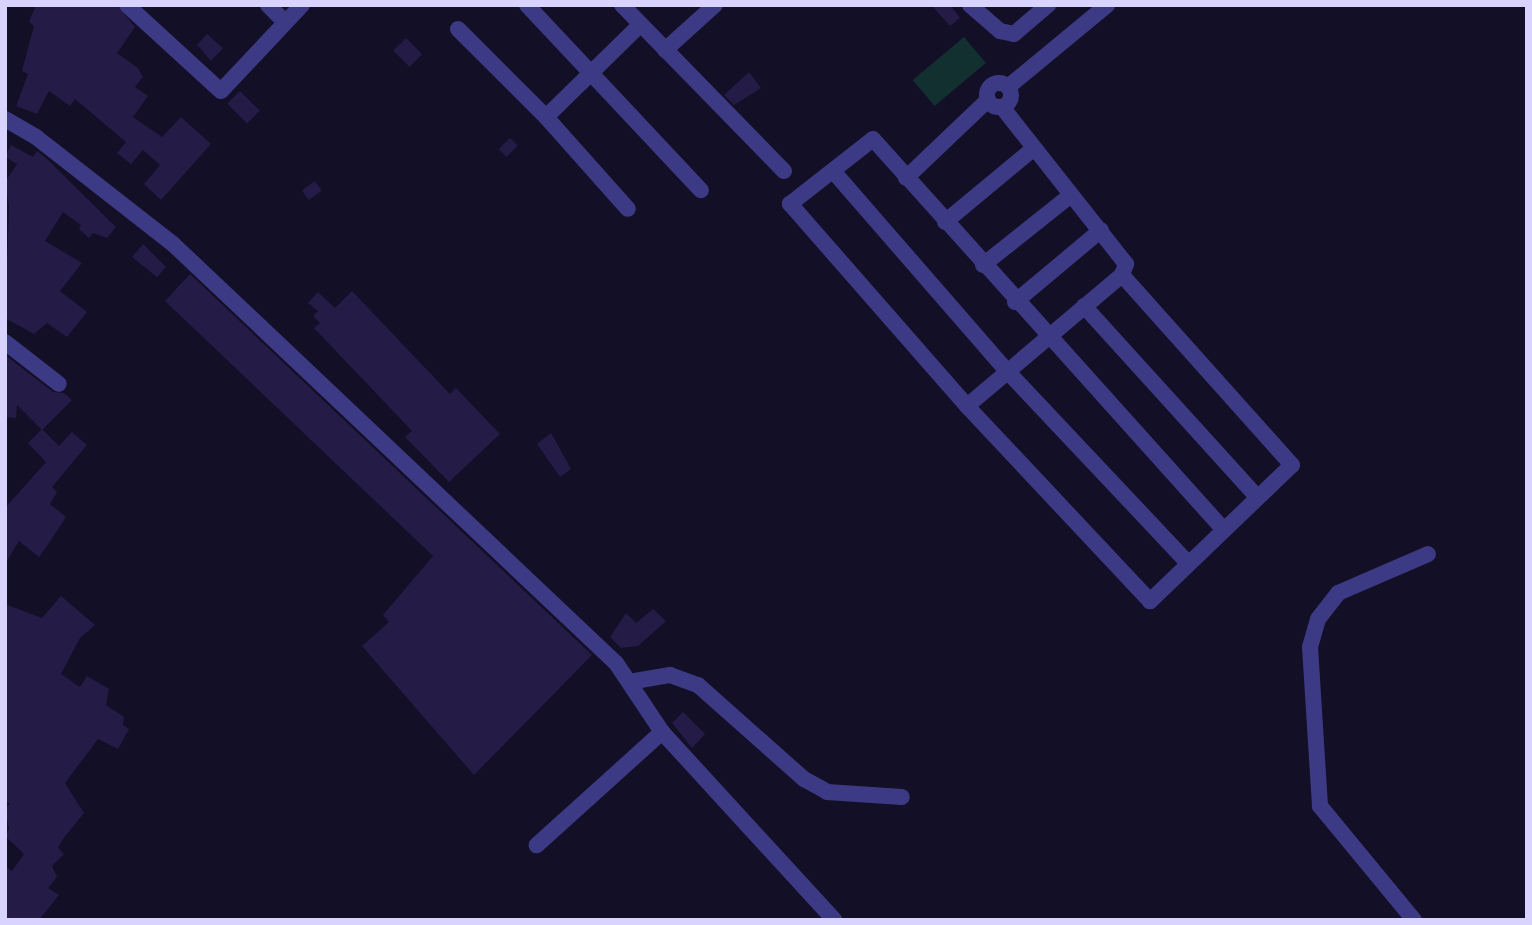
<!DOCTYPE html>
<html>
<head>
<meta charset="utf-8">
<style>
	body { margin:0 }
	#map { position:relative; width:1532px; height:925px; overflow:hidden; background:#130f26; font-family:"DejaVu Sans",sans-serif }
	div>[style] { position:absolute }
	[style*='--x'] { left:calc(var(--x)*1px); top:calc(var(--y)*1px); width:calc(var(--w)*1px); rotate:calc(var(--a)*1deg) }
	.green>* { inset:0; background:#12302f; transform-origin:0 0 }
	.building>* { inset:0; background:#241b47; transform-origin:0 0 }
	.minor>* { height:16px; margin:-8px; padding:0 8px; transform-origin:8px; border-radius:8px; background:#3d3a85 }
	.minor>.ring { margin:-8px; padding:0; box-sizing:content-box; background:none; border:16px solid #3d3a85; border-radius:50% }
	span { translate:-50% -50%; white-space:nowrap; text-align:center; line-height:1.15; -webkit-text-stroke:6px #130f26; paint-order:stroke }
	.frame { position:absolute; inset:0; border:7px solid #d9d4ff; pointer-events:none }
</style>
</head>
<body>
<div id="map">
	<div class="green">
		<div style="left:964px;top:37px;width:34px;height:67px;rotate:50deg"></div>
	</div>
	<div class="building">
		<div style="clip-path:polygon(36px 5px,117px 5px,135px 27px,117px 53px,138px 68px,143px 77px,135px 87px,148px 96px,133px 117px,162px 137px,181px 117px,211px 144px,161px 200px,144px 184px,160px 165px,143px 150px,131px 164px,117px 153px,126px 142px,75px 99px,70px 106px,49px 91px,37px 114px,16px 106px,28px 74px,22px 71px,34px 26px,29px 22px)"></div>
		<div style="clip-path:polygon(931px 5px,950px 5px,960px 18px,950px 26px)"></div>
		<div style="clip-path:polygon(207px 34px,223px 48px,211px 61px,197px 45px)"></div>
		<div style="left:406px;top:38px;width:23px;height:18px;rotate:45deg"></div>
		<div style="clip-path:polygon(749px 72px,761px 88px,734px 105px,724px 95px)"></div>
		<div style="left:240px;top:91px;width:28px;height:18px;rotate:45deg"></div>
		<div style="left:510px;top:138px;width:11px;height:16px;rotate:45deg"></div>
		<div style="clip-path:polygon(11px 145px,33px 157px,37px 151px,47px 159px,116px 227px,107px 238px,93px 233px,89px 238px,79px 229px,81px 225px,63px 212px,45px 241px,82px 263px,60px 291px,87px 312px,67px 337px,47px 323px,34px 334px,5px 318px,9px 207px,5px 182px,17px 164px,5px 157px)"></div>
		<div style="left:315px;top:181px;width:12px;height:16px;rotate:55deg"></div>
		<div style="clip-path:polygon(143px 244px,166px 267px,157px 277px,132px 257px)"></div>
		<div style="clip-path:polygon(190px 274px,592px 655px,474px 775px,362px 646px,389px 622px,383px 615px,433px 556px,165px 301px)"></div>
		<div style="clip-path:polygon(352px 291px,450px 394px,456px 388px,500px 434px,449px 482px,405px 437px,412px 431px,314px 328px,320px 323px,313px 316px,318px 311px,308px 303px,318px 292px,335px 308px)"></div>
		<div style="clip-path:polygon(5px 355px,53px 392px,64px 393px,72px 400px,42px 430px,17px 405px,16px 418px,5px 417px)"></div>
		<div style="clip-path:polygon(42px 429px,59px 446px,72px 432px,87px 445px,52px 487px,57px 492px,50px 504px,66px 517px,47px 546px,39px 557px,19px 541px,5px 564px,5px 508px,46px 462px,28px 443px)"></div>
		<div style="clip-path:polygon(551px 433px,571px 469px,560px 477px,537px 444px)"></div>
		<div style="clip-path:polygon(61px 596px,95px 625px,80px 638px,61px 674px,80px 687px,87px 676px,109px 689px,106px 705px,124px 717px,123px 725px,129px 729px,118px 749px,98px 739px,65px 783px,84px 813px,63px 839px,58px 848px,64px 854px,52px 866px,57px 877px,48px 888px,59px 895px,39px 920px,5px 920px,5px 866px,12px 871px,24px 854px,5px 836px,9px 829px,5px 809px,10px 804px,5px 801px,5px 604px,42px 618px)"></div>
		<div style="clip-path:polygon(653px 609px,666px 621px,638px 646px,621px 648px,610px 637px,626px 613px,636px 623px)"></div>
		<div style="clip-path:polygon(683px 712px,705px 734px,692px 748px,672px 723px)"></div>
	</div>
	<div class="minor">
		<div style="--x:127;--y:5;--w:127;--a:42.5"></div>
		<div style="--x:221;--y:91;--w:118;--a:-46.7"></div>
		<div style="--x:268;--y:5;--w:24;--a:45"></div>
		<div style="--x:527;--y:5;--w:254;--a:46.8"></div>
		<div style="--x:622;--y:5;--w:232;--a:45.7"></div>
		<div style="--x:970;--y:5;--w:40;--a:41"></div>
		<div style="--x:1000;--y:31;--w:14;--a:12"></div>
		<div style="--x:1014;--y:34;--w:45;--a:-40.5"></div>
		<div style="--x:458;--y:29;--w:124;--a:45"></div>
		<div style="--x:546;--y:117;--w:123;--a:48.3"></div>
		<div style="--x:665;--y:50;--w:67;--a:-42"></div>
		<div class="ring" style="left:987px;top:83px;width:8px;height:8px"></div>
		<div style="--x:1008;--y:87;--w:129;--a:-39.6"></div>
		<div style="--x:546;--y:117;--w:132;--a:-44.4"></div>
		<div style="--x:5;--y:119;--w:36;--a:30"></div>
		<div style="--x:36;--y:137;--w:174;--a:38"></div>
		<div style="--x:173;--y:244;--w:610;--a:43.41"></div>
		<div style="--x:616;--y:663;--w:83;--a:56.3"></div>
		<div style="--x:662;--y:732;--w:169;--a:137.9"></div>
		<div style="--x:833;--y:171;--w:267;--a:49"></div>
		<div style="--x:1008;--y:372;--w:261;--a:46.7"></div>
		<div style="--x:906;--y:178;--w:113;--a:-43.6"></div>
		<div style="--x:945;--y:222;--w:114;--a:-39.7"></div>
		<div style="--x:983;--y:265;--w:112;--a:-38.5"></div>
		<div style="--x:1122;--y:275;--w:255;--a:48.2"></div>
		<div style="--x:1292;--y:465;--w:197;--a:136.2"></div>
		<div style="--x:1150;--y:601;--w:267;--a:-133.2"></div>
		<div style="--x:967;--y:406;--w:269;--a:-131.2"></div>
		<div style="--x:790;--y:204;--w:105;--a:-38.1"></div>
		<div style="--x:873;--y:139;--w:524;--a:48.09"></div>
		<div style="--x:1015;--y:302;--w:112;--a:-39.9"></div>
		<div style="--x:1084;--y:306;--w:256;--a:47.8"></div>
		<div style="--x:5;--y:342;--w:68;--a:37.9"></div>
		<div style="--x:967;--y:406;--w:203;--a:-40.2"></div>
		<div style="--x:1122;--y:275;--w:12;--a:-70"></div>
		<div style="--x:1126;--y:264;--w:200;--a:-128.3"></div>
		<div style="--x:629;--y:682;--w:42;--a:-9.7"></div>
		<div style="--x:670;--y:675;--w:30;--a:20"></div>
		<div style="--x:698;--y:685;--w:142;--a:41.6"></div>
		<div style="--x:804;--y:779;--w:26;--a:29"></div>
		<div style="--x:827;--y:792;--w:75;--a:3.8"></div>
		<div style="--x:662;--y:732;--w:255;--a:47.5"></div>
		<div style="--x:1414;--y:920;--w:148;--a:-129.5"></div>
		<div style="--x:1320;--y:806;--w:159;--a:-93.6"></div>
		<div style="--x:1310;--y:647;--w:29;--a:-74"></div>
		<div style="--x:1318;--y:619;--w:33;--a:-52"></div>
		<div style="--x:1338;--y:593;--w:98;--a:-23.4"></div>
	</div>
	<div class="frame"></div>
</div>
</body>
</html>
